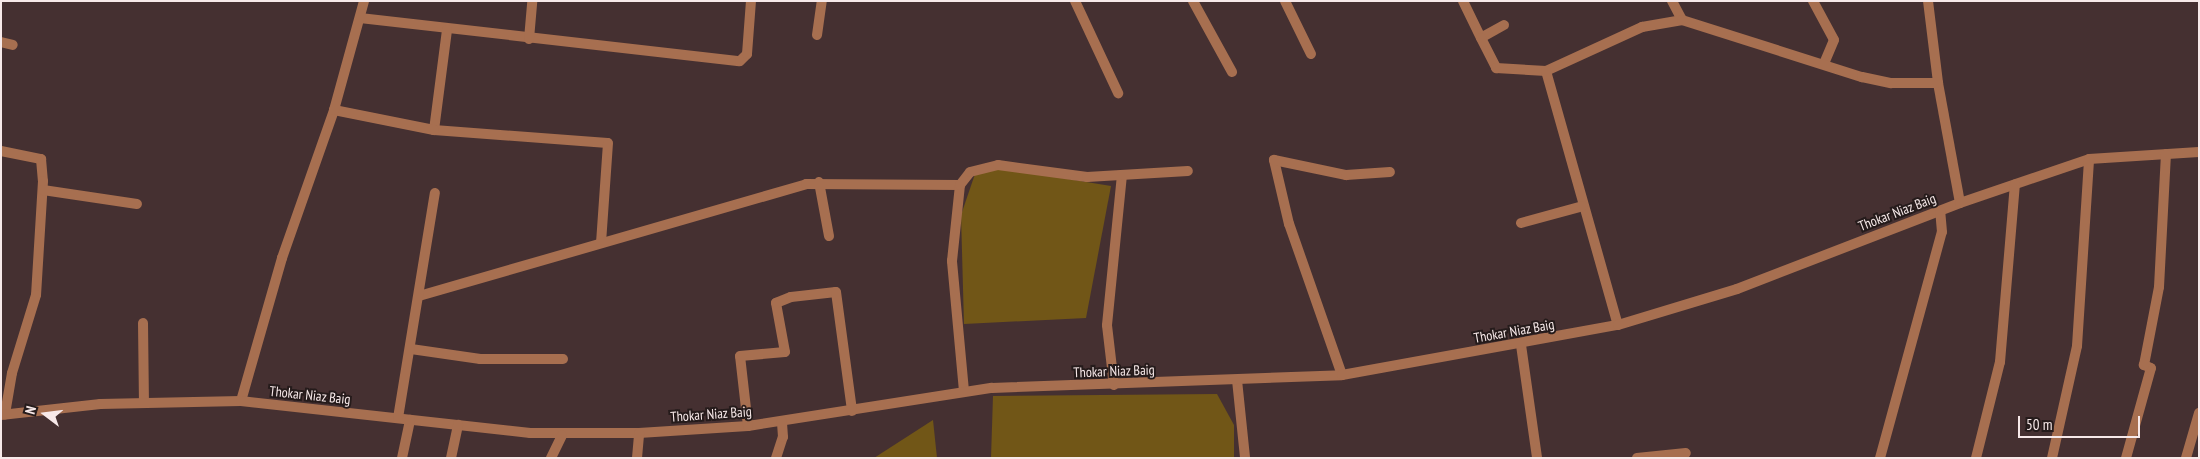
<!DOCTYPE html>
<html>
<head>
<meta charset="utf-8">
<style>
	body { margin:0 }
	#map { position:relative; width:2200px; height:459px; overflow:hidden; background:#453031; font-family:"PT Sans Narrow",sans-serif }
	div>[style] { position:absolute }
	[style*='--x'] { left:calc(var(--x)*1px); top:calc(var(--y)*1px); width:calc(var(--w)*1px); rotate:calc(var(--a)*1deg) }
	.green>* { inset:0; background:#715617 }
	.street>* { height:10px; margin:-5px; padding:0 5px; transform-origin:5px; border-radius:5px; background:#a76f50 }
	span { translate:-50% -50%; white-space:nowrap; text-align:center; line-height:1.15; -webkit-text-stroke:4px #251b1b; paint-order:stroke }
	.street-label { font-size:14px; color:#f7e9e9 }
	.frame { position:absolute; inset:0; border:2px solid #f7e9e9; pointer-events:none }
	.north { position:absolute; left:20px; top:389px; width:50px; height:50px; -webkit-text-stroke:4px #251b1b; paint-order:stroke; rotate:285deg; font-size:14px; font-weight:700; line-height:20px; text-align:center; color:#f7e9e9 }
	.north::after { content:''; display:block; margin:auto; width:18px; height:22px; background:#f7e9e9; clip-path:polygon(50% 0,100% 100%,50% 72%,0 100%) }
	.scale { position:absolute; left:2018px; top:416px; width:122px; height:22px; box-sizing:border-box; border:2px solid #f7e9e9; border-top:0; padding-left:6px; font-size:15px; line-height:18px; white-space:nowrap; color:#f7e9e9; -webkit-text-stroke:4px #251b1b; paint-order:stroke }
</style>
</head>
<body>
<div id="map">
	<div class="green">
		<div style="clip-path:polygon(1000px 168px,1111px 186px,1086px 318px,964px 324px,961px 215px,975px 174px)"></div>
		<div style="clip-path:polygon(1217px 394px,1234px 425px,1234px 458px,991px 458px,993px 396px)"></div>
		<div style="clip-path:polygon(933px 420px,937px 458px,874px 458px)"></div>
	</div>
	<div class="street">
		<div style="--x:1075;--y:1;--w:102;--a:64.9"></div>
		<div style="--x:1193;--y:1;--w:81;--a:61.2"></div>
		<div style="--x:1285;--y:1;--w:59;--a:63.9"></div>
		<div style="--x:1463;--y:1;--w:41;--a:64.1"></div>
		<div style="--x:1672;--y:1;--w:21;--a:62"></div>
		<div style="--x:1813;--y:1;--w:44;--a:61.7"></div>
		<div style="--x:1834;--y:40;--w:26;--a:113"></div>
		<div style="--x:1928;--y:1;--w:83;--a:83"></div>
		<div style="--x:1938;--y:83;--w:122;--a:79.6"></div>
		<div style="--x:360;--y:18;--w:382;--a:6.5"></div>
		<div style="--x:740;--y:61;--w:10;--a:-45"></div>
		<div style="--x:747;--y:54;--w:53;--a:-85.7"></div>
		<div style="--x:1504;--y:25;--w:26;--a:151"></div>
		<div style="--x:1481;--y:38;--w:34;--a:63"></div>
		<div style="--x:1496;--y:68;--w:50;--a:3.4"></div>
		<div style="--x:1546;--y:71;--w:106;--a:-24.6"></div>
		<div style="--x:1642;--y:27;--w:41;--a:-9.9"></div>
		<div style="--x:1682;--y:20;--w:189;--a:17.6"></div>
		<div style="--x:1862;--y:77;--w:30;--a:12"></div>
		<div style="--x:1891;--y:83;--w:47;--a:0"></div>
		<div style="--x:447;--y:30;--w:101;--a:97.4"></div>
		<div style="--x:434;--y:130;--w:174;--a:4.3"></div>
		<div style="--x:608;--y:143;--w:100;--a:94"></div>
		<div style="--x:817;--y:35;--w:34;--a:-82"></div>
		<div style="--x:529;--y:39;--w:38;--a:-85"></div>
		<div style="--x:1;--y:42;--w:12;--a:14"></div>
		<div style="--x:1546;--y:71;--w:264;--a:74.2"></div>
		<div style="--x:334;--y:110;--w:102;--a:11.3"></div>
		<div style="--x:1;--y:151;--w:41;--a:11.3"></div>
		<div style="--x:41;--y:159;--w:22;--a:85"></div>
		<div style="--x:43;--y:181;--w:114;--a:93.5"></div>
		<div style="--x:36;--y:295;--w:82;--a:107.1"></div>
		<div style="--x:12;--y:373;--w:42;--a:99.7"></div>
		<div style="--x:819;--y:182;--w:55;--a:79.5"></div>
		<div style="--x:43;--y:190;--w:95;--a:8.5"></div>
		<div style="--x:1521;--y:223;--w:64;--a:-15.3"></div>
		<div style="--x:419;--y:296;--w:403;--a:-16.1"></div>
		<div style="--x:806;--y:184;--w:154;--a:0.4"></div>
		<div style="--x:143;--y:323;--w:80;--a:89.3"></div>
		<div style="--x:1521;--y:345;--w:114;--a:81.9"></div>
		<div style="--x:411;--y:349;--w:70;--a:8.2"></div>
		<div style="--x:480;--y:359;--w:83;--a:0"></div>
		<div style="--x:1342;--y:375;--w:160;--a:-109.3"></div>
		<div style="--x:1289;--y:224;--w:66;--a:-103.2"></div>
		<div style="--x:1274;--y:160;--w:74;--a:11.8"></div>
		<div style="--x:1346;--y:175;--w:44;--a:-3.9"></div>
		<div style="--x:1237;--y:380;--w:78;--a:84.1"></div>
		<div style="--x:1114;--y:385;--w:60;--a:-96.7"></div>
		<div style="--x:1107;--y:325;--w:150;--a:-84.3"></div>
		<div style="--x:964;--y:391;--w:131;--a:-95.3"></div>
		<div style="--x:952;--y:261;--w:76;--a:-84"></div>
		<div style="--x:960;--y:185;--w:16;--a:-52"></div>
		<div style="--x:970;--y:172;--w:29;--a:-14"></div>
		<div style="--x:998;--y:165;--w:90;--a:7.7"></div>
		<div style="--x:1087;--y:177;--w:101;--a:-3.4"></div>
		<div style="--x:241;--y:401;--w:149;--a:-74"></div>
		<div style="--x:282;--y:258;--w:157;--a:-70.6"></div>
		<div style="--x:334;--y:110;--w:113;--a:-74.6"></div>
		<div style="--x:1;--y:415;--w:100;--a:-6.3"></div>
		<div style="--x:100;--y:404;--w:141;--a:-1.2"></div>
		<div style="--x:241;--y:401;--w:291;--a:6.3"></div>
		<div style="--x:530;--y:433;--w:109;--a:0"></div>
		<div style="--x:639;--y:433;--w:109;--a:-3.7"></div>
		<div style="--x:748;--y:426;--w:247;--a:-8.9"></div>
		<div style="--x:992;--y:388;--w:350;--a:-2.1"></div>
		<div style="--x:1342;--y:375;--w:280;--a:-10.3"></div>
		<div style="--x:1618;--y:325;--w:124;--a:-16.8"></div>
		<div style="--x:1737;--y:289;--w:239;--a:-21.1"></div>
		<div style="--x:1960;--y:203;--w:136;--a:-18.8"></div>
		<div style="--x:2089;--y:159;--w:110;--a:-3.6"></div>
		<div style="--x:398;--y:418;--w:228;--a:-80.7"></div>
		<div style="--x:748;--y:426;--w:70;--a:-96.5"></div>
		<div style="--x:740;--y:356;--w:45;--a:-5.1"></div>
		<div style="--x:785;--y:352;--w:50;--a:-100.4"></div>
		<div style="--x:776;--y:303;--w:16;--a:-22"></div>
		<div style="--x:791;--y:297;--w:45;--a:-6.3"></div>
		<div style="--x:836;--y:292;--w:120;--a:82.3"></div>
		<div style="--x:402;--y:458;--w:39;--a:-78"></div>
		<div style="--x:451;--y:458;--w:34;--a:-78"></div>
		<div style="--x:551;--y:458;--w:25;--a:-64"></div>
		<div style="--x:637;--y:458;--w:25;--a:-85"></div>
		<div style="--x:776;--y:458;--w:22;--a:-72"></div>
		<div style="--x:783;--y:437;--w:16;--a:-94"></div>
		<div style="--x:1637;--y:458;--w:49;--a:-5.8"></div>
		<div style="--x:1880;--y:458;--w:234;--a:-74.7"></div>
		<div style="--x:1942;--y:232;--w:21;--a:-95"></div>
		<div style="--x:1976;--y:458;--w:99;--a:-76"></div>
		<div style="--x:2000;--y:362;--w:178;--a:-85.2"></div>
		<div style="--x:2052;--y:458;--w:115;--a:-77.4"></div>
		<div style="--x:2077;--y:346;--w:187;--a:-86.3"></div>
		<div style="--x:2126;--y:458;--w:93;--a:-74.5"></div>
		<div style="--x:2151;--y:368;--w:8;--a:-157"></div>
		<div style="--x:2144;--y:365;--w:79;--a:-79.1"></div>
		<div style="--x:2159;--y:287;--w:133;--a:-87"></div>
		<div style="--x:2186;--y:458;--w:47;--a:-73.9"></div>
	</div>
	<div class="street-label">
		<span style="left:1897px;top:212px;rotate:-21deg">Thokar Niaz Baig</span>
		<span style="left:1514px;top:331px;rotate:-10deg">Thokar Niaz Baig</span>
		<span style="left:1114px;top:371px;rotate:-2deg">Thokar Niaz Baig</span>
		<span style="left:310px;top:395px;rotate:6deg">Thokar Niaz Baig</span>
		<span style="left:711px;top:414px;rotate:-4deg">Thokar Niaz Baig</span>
	</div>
	<div class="frame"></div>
	<div class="north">N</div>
	<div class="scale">50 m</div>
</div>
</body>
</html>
